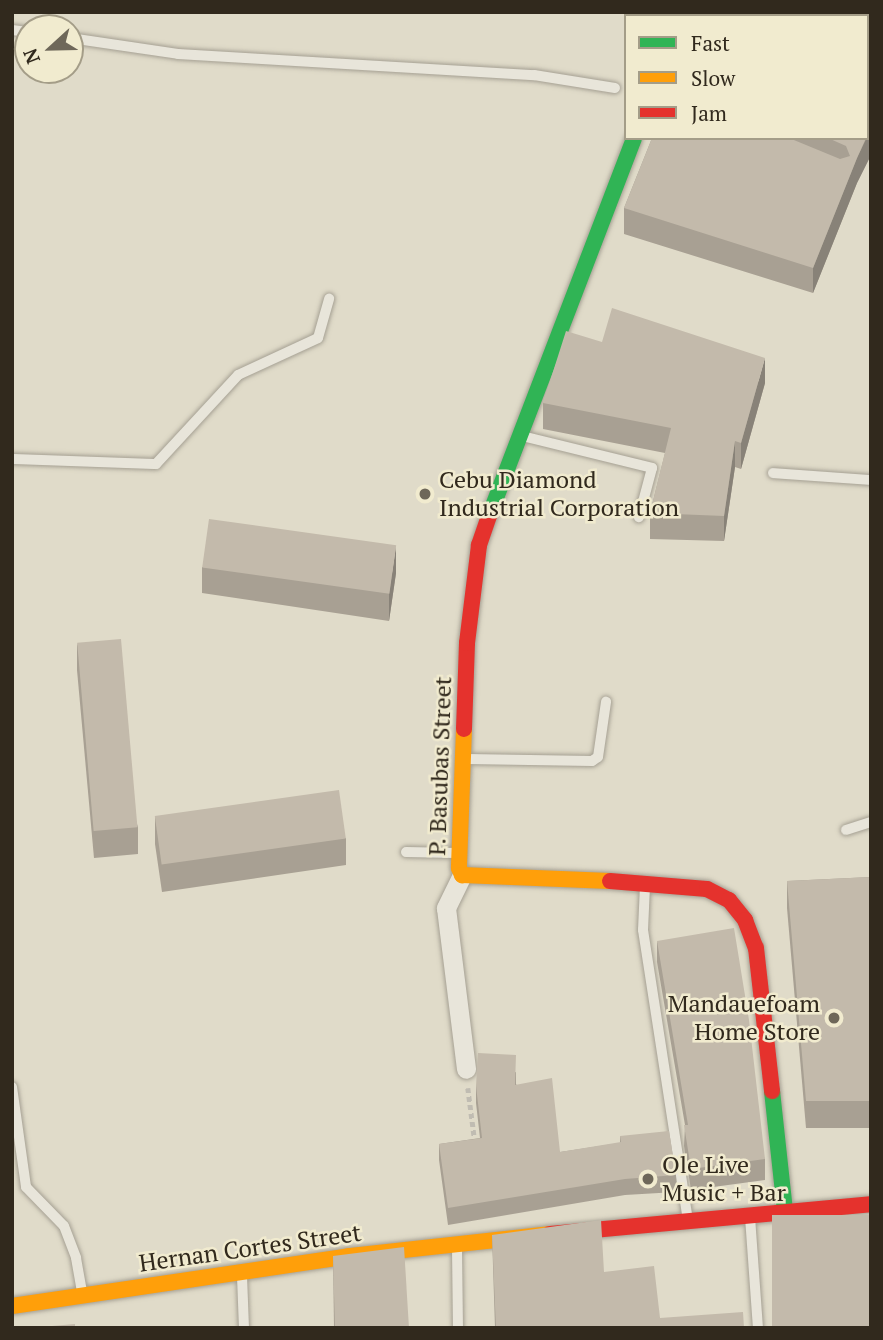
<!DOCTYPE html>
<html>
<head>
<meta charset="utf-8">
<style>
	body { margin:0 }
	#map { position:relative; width:883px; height:1340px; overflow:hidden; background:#e0dbc9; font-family:"PT Serif",serif }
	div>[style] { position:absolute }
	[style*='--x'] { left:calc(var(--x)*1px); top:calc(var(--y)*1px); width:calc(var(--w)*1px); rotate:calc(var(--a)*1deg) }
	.path>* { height:4.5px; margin-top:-2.25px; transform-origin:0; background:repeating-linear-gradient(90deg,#c0bcb2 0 5px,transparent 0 8.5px) }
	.roads { filter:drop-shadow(0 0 2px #a5a093) drop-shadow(0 0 2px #a5a093) }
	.lane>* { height:10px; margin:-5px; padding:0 5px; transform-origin:5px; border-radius:5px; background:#e8e5da }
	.street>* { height:19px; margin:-9.5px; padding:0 9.5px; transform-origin:9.5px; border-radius:9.5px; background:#e8e5da }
	.fast>* { height:16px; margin:-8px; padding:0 8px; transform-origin:8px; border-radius:8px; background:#30b455 }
	.slow>* { height:16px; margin:-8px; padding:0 8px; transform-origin:8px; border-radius:8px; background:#ff9f0a }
	.jam>* { height:16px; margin:-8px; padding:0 8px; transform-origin:8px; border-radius:8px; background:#e5322d }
	.wall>* { inset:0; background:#a8a093 }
	.shaded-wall>* { inset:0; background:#888278 }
	.building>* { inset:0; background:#c3baab; transform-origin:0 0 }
	.dots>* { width:19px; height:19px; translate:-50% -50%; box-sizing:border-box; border:4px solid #f1ebcf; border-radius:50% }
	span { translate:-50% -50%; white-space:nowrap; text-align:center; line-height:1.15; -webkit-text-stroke:5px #f1ebcf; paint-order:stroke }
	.poi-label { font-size:24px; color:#31291d }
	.left { translate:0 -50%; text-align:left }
	.right { translate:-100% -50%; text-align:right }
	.street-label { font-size:24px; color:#31291d }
	.frame { position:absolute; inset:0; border:14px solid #31291d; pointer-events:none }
	.legend { position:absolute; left:624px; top:14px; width:245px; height:126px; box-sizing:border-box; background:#f1ebcf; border:2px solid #a49d88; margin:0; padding:9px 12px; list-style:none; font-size:21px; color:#31291d }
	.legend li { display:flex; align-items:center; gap:14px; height:35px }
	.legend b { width:35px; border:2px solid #a49d88 }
	.north { position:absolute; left:14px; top:14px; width:70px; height:70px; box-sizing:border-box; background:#f1ebcf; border:2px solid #a49d88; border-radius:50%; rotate:248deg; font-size:19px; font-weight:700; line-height:28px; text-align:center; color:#31291d }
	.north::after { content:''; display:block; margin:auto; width:24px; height:32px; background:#6e6759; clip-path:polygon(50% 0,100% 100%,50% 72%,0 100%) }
</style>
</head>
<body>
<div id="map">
	<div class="path">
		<div style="--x:468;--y:1088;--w:54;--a:82.6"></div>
	</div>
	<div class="roads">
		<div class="lane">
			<div style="--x:12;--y:30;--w:16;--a:7"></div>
			<div style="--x:70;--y:38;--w:109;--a:8.4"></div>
			<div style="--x:178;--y:54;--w:357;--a:3.4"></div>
			<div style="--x:534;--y:75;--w:82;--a:9.1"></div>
			<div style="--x:522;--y:436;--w:134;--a:13.8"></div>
			<div style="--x:652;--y:468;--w:51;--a:104.9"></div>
			<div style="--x:12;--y:459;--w:144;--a:2"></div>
			<div style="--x:156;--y:464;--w:121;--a:-47.3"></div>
			<div style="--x:238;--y:375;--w:88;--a:-24.8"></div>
			<div style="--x:318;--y:338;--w:41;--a:-74.2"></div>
			<div style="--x:773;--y:473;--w:98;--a:4.1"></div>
			<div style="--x:467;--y:759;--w:125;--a:0.9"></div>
			<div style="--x:592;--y:761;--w:7;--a:-34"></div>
			<div style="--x:598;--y:757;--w:56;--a:-81.7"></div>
			<div style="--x:846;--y:830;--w:26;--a:-18"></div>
			<div style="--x:406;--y:852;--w:50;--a:1.1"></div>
			<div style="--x:645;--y:886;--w:44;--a:92.6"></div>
			<div style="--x:643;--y:930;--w:294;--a:81.2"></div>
			<div style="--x:12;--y:1087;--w:101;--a:82"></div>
			<div style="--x:26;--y:1187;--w:54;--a:45.7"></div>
			<div style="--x:64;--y:1226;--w:34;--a:69"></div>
			<div style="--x:76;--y:1258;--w:35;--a:80"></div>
			<div style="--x:750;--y:1217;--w:111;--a:85.9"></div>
			<div style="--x:457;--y:1248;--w:80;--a:89.3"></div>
			<div style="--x:242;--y:1276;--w:52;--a:87.8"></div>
		</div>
		<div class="street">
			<div style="--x:462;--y:875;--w:37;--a:116"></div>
			<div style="--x:446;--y:908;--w:162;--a:82.9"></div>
		</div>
		<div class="fast">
			<div style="--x:682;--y:16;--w:4;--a:-76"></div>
			<div style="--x:491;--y:511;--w:399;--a:-69"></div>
			<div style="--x:772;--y:1091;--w:121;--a:83.8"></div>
		</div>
		<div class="slow">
			<div style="--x:464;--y:729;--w:139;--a:92.1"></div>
			<div style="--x:459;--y:868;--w:8;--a:67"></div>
			<div style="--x:462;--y:875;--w:148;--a:2.3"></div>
			<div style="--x:12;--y:1306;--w:341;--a:-8.4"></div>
			<div style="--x:349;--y:1256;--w:202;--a:-6.2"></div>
		</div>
		<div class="jam">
			<div style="--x:464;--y:729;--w:86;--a:-88"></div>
			<div style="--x:467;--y:643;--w:99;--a:-83"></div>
			<div style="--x:479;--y:545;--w:36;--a:-71"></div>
			<div style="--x:610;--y:881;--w:97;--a:4.7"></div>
			<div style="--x:707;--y:889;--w:25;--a:27"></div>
			<div style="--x:729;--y:900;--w:26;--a:51"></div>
			<div style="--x:745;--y:920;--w:30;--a:69"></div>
			<div style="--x:756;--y:948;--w:144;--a:83.6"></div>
			<div style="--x:550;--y:1234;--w:322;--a:-5.3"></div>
		</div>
	</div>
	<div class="wall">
		<div style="clip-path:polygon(871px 12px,871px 155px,857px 183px,813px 293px,624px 234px,624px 208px,652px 138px,867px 138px)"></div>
		<div style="clip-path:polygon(602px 342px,765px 383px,741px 469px,735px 467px,724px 541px,650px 539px,650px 513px,665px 453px,543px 429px,543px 403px)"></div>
		<div style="clip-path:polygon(202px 567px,396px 573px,389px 621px,202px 593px)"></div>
		<div style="clip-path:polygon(77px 643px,138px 827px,138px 854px,94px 858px,77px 670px)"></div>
		<div style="clip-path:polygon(155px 817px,346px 838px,346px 865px,162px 892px,155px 844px)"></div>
		<div style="clip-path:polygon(871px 877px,871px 1128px,806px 1128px,787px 908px,787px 881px)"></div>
		<div style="clip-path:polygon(657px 941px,765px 1159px,765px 1180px,691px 1190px,684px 1146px,685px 1125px,657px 962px)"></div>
		<div style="clip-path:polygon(516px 1072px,516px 1084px,560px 1152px,620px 1143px,620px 1136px,676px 1175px,676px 1192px,625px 1195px,448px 1225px,439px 1160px,439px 1144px,480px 1138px,476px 1103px,476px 1086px)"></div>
		<div style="clip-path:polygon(772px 1220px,871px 1328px,776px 1328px,772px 1243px)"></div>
		<div style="clip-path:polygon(492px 1235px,604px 1272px,660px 1318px,744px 1328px,495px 1328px)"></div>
		<div style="clip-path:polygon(333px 1256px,409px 1328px,334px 1328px)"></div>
	</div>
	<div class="shaded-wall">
		<div style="clip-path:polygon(871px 129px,871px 155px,857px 183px,813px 293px,813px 268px,857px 158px)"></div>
		<div style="clip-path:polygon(765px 358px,765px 383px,741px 469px,741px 443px)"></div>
		<div style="clip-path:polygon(735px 441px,735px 467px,724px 541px,724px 516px)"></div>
		<div style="clip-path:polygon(396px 546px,396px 573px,389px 621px,389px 594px)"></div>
	</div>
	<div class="building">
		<div style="clip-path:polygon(701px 12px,871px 12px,871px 129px,867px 137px,867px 16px,699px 16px)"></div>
		<div style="clip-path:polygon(652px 138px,789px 138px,840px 159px,850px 156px,846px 146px,828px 138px,866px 138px,857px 158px,813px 268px,624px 208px)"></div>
		<div style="clip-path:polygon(612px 308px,765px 358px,741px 443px,735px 441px,724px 516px,650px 513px,671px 428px,543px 403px,566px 331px,602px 342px)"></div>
		<div style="left:209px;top:519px;width:189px;height:49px;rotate:8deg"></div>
		<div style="left:121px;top:639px;width:189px;height:44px;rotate:85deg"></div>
		<div style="left:339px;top:790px;width:49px;height:186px;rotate:82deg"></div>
		<div style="clip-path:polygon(871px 877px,871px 1101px,806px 1101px,787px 881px)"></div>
		<div style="clip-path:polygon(734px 928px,749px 1020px,765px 1159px,691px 1169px,684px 1125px,688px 1125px,657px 941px)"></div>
		<div style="clip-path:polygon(478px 1053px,516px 1055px,515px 1085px,552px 1078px,560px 1152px,621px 1142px,620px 1136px,669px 1131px,676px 1175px,625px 1179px,448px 1208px,439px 1144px,482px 1138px,476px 1086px)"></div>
		<div style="left:871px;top:1215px;width:113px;height:99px;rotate:90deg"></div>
		<div style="clip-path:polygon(601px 1220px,604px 1272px,654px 1266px,660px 1318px,743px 1312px,744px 1328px,496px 1328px,492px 1235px)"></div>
		<div style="clip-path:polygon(404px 1247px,409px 1328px,335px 1328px,333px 1256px)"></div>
		<div style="clip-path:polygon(75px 1324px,75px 1328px,29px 1328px)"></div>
	</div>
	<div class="dots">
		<div style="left:425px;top:494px;background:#6e6759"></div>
		<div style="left:834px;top:1018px;background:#6e6759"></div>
		<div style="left:648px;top:1179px;background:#6e6759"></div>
	</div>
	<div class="poi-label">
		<span class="left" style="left:439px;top:494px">Cebu Diamond<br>Industrial Corporation</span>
		<span class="right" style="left:820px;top:1018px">Mandauefoam<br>Home Store</span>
		<span class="left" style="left:662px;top:1179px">Ole Live<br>Music + Bar</span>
	</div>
	<div class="street-label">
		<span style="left:440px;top:766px;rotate:-88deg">P. Basubas Street</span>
		<span style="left:250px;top:1248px;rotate:-8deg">Hernan Cortes Street</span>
	</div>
	<div class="frame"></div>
	<ul class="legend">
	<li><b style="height:9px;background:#30b455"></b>Fast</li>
	<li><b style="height:9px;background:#ff9f0a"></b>Slow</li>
	<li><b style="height:9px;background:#e5322d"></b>Jam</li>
	</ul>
	<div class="north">N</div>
</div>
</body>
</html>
